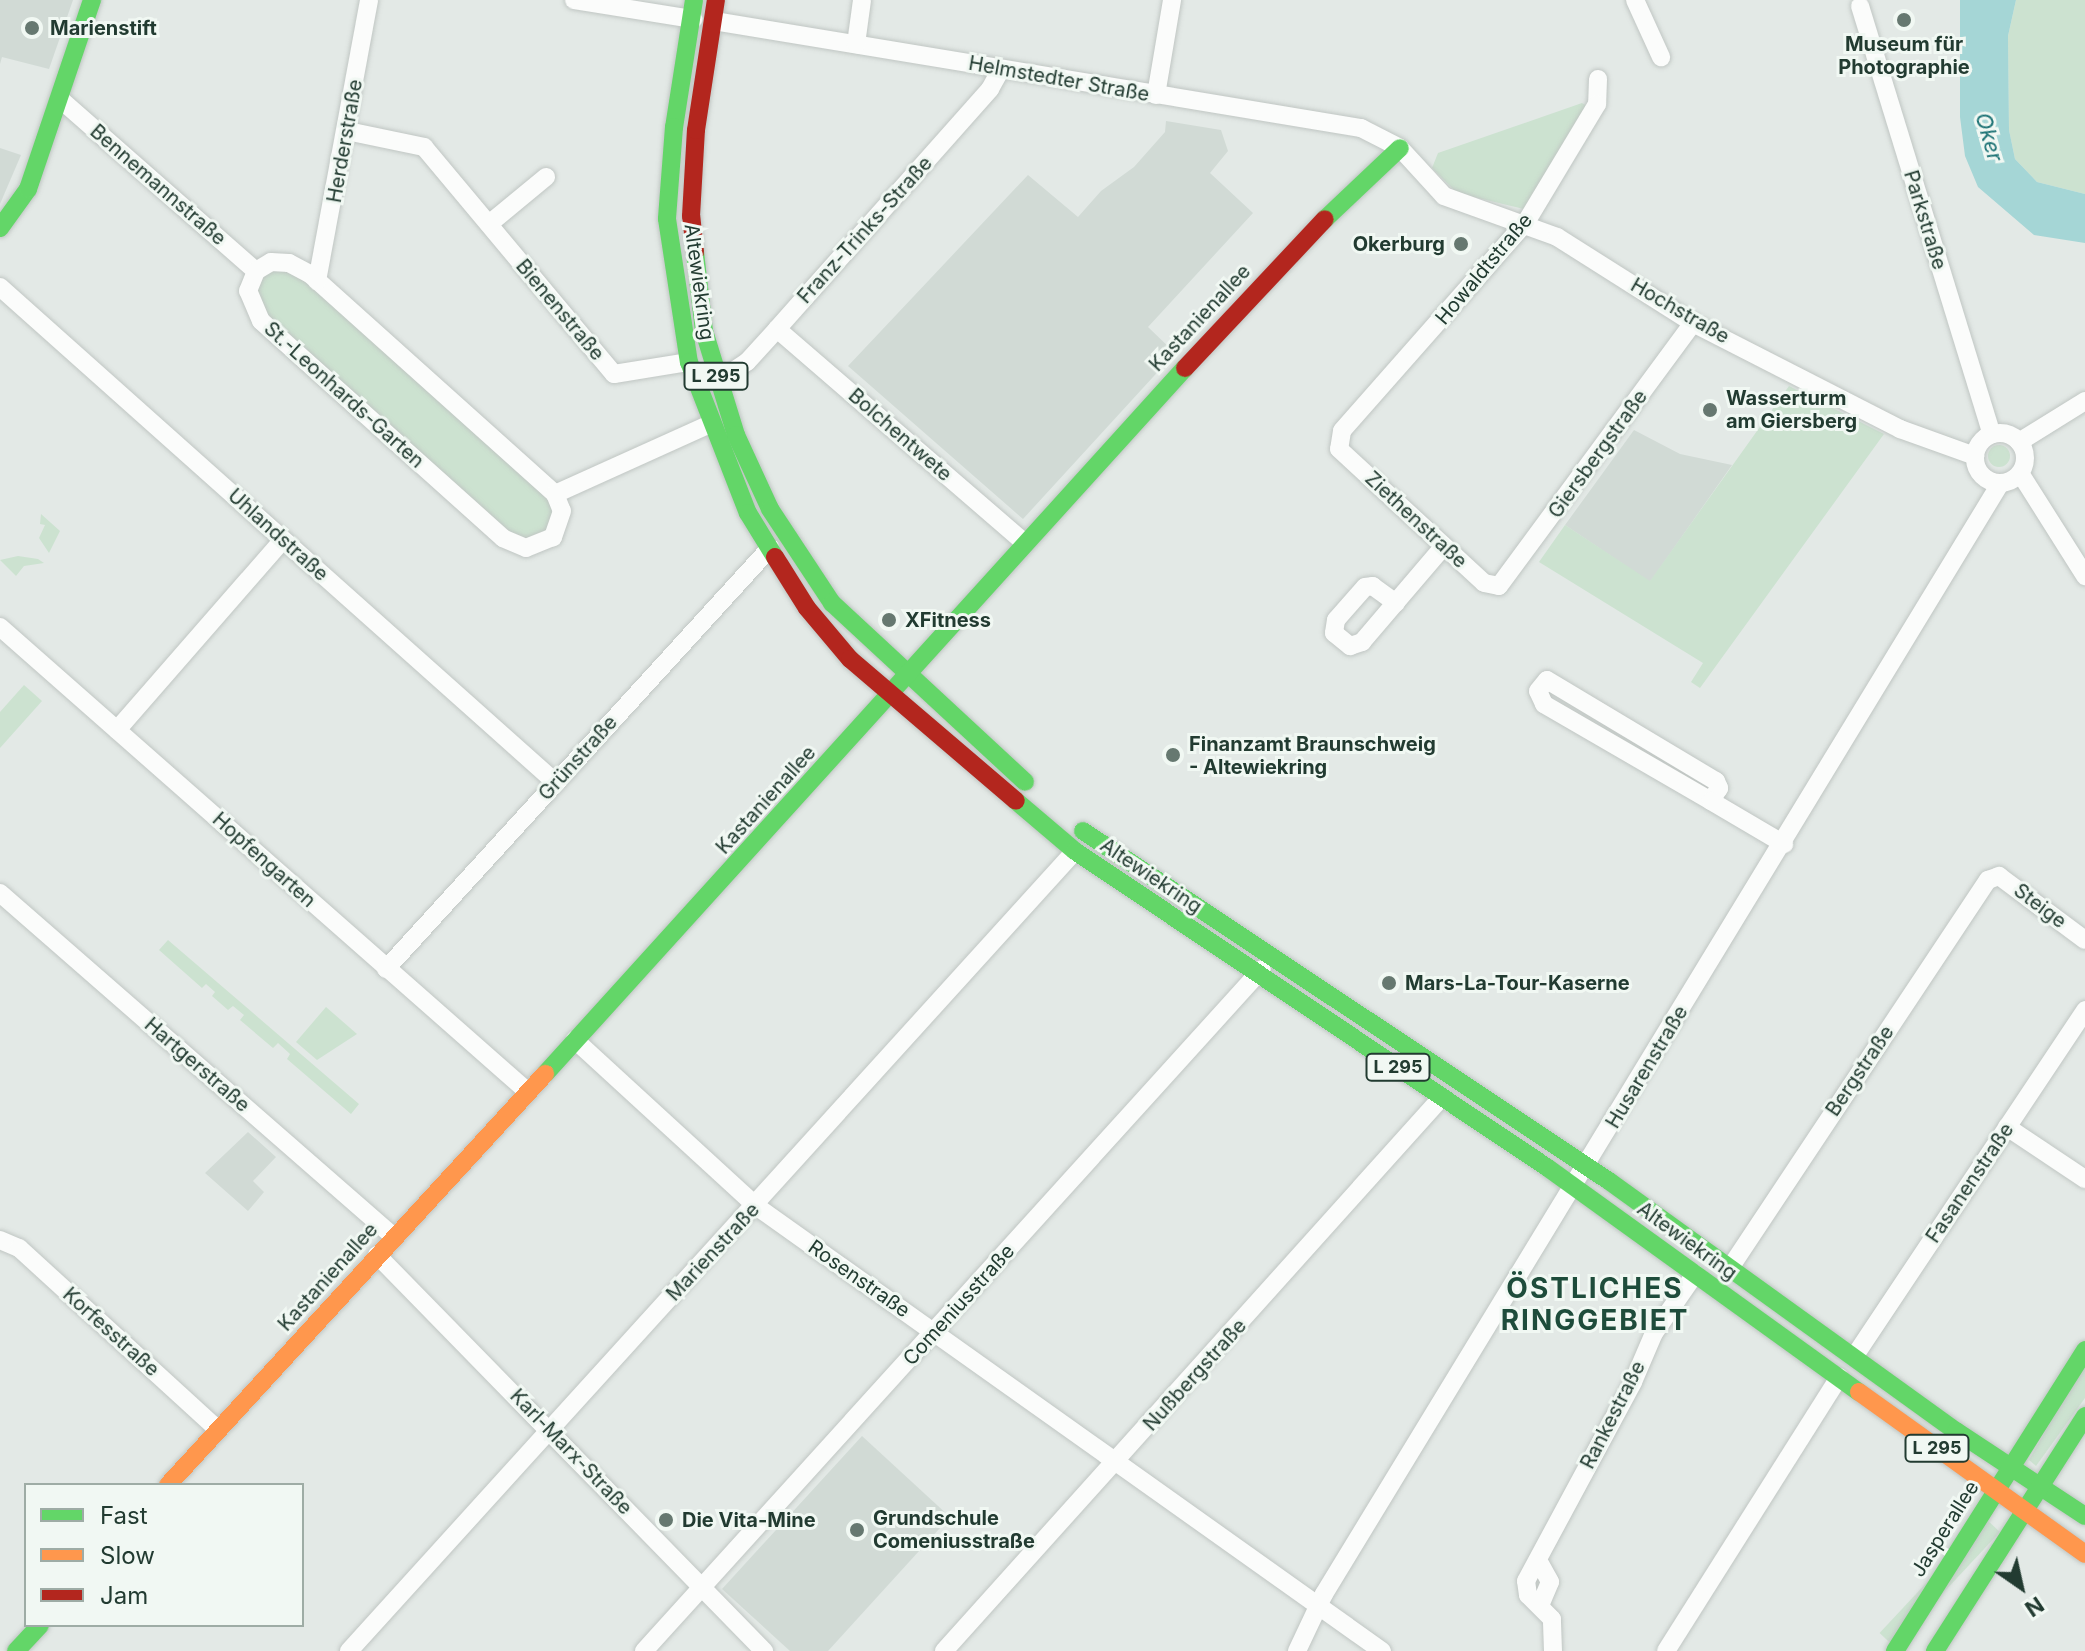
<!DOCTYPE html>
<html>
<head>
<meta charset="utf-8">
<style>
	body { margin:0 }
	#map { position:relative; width:2085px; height:1651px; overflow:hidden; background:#e3e9e6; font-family:Inter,sans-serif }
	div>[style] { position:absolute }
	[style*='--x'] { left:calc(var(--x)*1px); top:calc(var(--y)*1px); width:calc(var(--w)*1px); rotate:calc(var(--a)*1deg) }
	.built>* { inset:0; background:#d1dad5 }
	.green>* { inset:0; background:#cce2d0; transform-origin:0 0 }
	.round { border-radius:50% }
	.water>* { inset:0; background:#a5d6d6 }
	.roads { filter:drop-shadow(0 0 2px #c0c6c3) drop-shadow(0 0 2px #c0c6c3) }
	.street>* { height:18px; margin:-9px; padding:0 9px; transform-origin:9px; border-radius:9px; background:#fbfcfb }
	.street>.ring { margin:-9px; padding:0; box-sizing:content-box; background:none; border:18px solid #fbfcfb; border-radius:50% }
	.fast>* { height:18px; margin:-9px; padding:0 9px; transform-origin:9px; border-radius:9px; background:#63d668 }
	.slow>* { height:18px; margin:-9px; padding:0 9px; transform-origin:9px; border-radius:9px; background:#ff974d }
	.jam>* { height:18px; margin:-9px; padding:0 9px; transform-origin:9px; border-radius:9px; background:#b3261e }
	.dots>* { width:22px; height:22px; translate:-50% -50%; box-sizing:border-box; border:4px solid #f1f8f3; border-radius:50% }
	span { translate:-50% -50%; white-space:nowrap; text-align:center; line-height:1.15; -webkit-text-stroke:6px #f1f8f3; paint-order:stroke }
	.shield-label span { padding:2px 6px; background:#f1f8f3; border:2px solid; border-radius:6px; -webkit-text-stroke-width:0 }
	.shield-label { font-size:18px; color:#223b31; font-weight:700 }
	.poi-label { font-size:20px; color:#223b31; font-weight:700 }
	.left { translate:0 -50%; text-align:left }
	.right { translate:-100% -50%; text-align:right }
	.street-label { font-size:20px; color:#223b31 }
	.water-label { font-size:22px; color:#1d7375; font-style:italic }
	.district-label { font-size:28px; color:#1e4c3b; font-weight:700; letter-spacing:2px }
	.legend { position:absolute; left:24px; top:1483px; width:280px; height:144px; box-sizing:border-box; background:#f1f8f3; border:2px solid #9eaca5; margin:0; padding:10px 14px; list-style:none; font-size:24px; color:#223b31 }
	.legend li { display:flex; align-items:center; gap:16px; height:40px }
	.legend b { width:40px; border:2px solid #9eaca5 }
	.north { position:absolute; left:1981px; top:1547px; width:80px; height:80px; -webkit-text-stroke:6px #f1f8f3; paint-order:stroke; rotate:146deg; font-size:22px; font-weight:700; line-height:32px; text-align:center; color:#223b31 }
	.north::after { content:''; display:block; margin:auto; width:28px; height:36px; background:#223b31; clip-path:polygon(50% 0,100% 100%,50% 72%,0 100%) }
</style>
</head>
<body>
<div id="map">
	<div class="built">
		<div style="clip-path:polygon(0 0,73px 0,49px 69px,2px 57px,0 64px)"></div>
		<div style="clip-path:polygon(1166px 121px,1221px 130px,1228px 151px,1210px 173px,1253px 213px,1148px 327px,1175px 353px,1023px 519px,848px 366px,1028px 175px,1078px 217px,1101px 191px,1134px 167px,1165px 132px)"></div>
		<div style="clip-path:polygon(0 148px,21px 155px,0 204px)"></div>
		<div style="clip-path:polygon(1634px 430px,1680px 454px,1732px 465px,1650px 582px,1565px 525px)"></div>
		<div style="clip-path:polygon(248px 1132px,276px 1157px,253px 1181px,264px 1192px,248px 1211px,205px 1173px)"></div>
		<div style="clip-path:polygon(862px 1436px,950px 1517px,828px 1651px,790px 1651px,722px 1589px)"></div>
	</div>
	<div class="green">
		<div style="clip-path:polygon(2016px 0,2085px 0,2085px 194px,2037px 182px,2015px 159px,2009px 130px,2008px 36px)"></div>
		<div style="clip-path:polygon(1582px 103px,1587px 106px,1524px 209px,1457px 193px,1432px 168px,1438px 153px)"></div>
		<div style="clip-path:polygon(290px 263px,555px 494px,561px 520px,526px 548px,261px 321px,251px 281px)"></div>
		<div style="clip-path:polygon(1789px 386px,1884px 434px,1700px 688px,1691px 682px,1703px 663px,1539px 562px,1565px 525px,1650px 581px)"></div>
		<div class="round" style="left:1988px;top:445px;width:22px;height:22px"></div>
		<div style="clip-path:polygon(41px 514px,60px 531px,49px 553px,39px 538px,45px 525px,40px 524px)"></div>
		<div style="clip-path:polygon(18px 556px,38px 559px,44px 563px,24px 566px,16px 576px,0 560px)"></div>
		<div style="clip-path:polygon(24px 685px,42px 701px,0 748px,0 712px)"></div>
		<div style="clip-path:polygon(168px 940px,359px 1104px,351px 1114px,287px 1059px,290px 1054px,278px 1043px,273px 1048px,240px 1020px,244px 1015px,233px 1006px,228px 1010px,212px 996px,215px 992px,206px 984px,202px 988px,159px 950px)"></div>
		<div style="clip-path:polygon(326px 1007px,357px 1034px,317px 1060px,296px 1042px)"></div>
		<div style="clip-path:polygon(2085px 1361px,2085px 1398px,2036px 1466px,2029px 1460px)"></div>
		<div style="left:1986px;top:1519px;width:19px;height:156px;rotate:43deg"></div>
	</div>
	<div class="water">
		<div style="clip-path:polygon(1960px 0,2016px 0,2008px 36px,2009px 130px,2015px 159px,2037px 182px,2085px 194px,2085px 243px,2034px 235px,1978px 187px,1965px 156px,1960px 117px)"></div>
	</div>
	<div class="roads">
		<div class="street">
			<div style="--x:574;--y:0;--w:121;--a:9.1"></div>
			<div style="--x:1635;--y:0;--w:63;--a:65.5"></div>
			<div style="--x:1860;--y:6;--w:448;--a:72.9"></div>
			<div style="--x:714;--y:21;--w:656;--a:9.39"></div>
			<div style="--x:1361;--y:128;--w:44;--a:27.1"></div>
			<div style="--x:1400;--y:148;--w:65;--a:47.5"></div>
			<div style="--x:1444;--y:196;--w:120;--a:19.9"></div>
			<div style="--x:1557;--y:237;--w:161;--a:32.3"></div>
			<div style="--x:1693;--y:323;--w:233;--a:27.1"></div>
			<div style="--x:1900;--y:429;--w:80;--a:19.8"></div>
			<div style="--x:856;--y:44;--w:44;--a:-82.2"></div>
			<div style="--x:1598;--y:79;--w:25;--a:92"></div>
			<div style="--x:1597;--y:104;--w:138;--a:121"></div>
			<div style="--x:1526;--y:222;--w:278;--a:131.4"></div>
			<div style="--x:1342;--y:431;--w:18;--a:99"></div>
			<div style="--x:1339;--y:449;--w:197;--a:42.7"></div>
			<div style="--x:1484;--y:583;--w:15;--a:11"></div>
			<div style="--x:1499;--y:586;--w:327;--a:-53.6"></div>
			<div style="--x:1156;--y:95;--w:96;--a:-80.4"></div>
			<div style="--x:60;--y:99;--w:261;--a:41.3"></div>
			<div style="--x:347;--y:131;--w:79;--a:11.7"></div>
			<div style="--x:424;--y:147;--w:296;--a:50.1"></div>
			<div style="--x:614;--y:374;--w:76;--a:-9.1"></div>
			<div style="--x:489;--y:224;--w:74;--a:-39.5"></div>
			<div style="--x:271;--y:262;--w:18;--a:3"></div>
			<div style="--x:289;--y:263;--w:24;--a:28"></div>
			<div style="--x:310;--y:274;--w:329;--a:41.9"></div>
			<div style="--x:555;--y:494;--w:18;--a:68"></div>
			<div style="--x:562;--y:511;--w:28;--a:109"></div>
			<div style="--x:553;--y:537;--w:29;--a:158"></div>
			<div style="--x:526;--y:548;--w:25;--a:-157"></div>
			<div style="--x:503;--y:538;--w:325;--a:-138.1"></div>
			<div style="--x:261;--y:321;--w:33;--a:-113"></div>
			<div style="--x:248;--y:291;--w:22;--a:-68"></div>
			<div style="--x:256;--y:271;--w:17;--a:-31"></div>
			<div style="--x:317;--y:281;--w:286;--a:-79.5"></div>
			<div style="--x:0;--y:287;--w:744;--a:41.73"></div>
			<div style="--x:777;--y:329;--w:325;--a:40.8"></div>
			<div style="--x:717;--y:382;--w:36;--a:-34"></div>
			<div style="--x:747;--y:362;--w:45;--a:-47.7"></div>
			<div style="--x:777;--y:329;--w:321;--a:-48.4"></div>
			<div style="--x:990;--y:89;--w:23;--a:-61"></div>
			<div class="ring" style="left:1975px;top:433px;width:32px;height:32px"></div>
			<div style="--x:2019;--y:442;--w:78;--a:-31.8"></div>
			<div style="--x:2020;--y:473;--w:122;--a:57.7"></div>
			<div style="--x:555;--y:494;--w:170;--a:-24.3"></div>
			<div style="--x:1396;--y:603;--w:29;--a:-144"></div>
			<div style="--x:1373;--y:586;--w:8;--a:173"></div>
			<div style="--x:1365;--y:587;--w:44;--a:131.3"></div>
			<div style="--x:1336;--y:620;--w:13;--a:99"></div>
			<div style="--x:1334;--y:633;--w:21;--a:39"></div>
			<div style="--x:1350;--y:646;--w:13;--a:-18"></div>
			<div style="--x:1362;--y:642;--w:126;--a:-49.5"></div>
			<div style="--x:0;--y:627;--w:704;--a:41.37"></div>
			<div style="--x:1547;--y:680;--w:197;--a:30.9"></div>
			<div style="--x:1716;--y:781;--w:8;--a:67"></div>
			<div style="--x:1719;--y:788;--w:15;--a:122"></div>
			<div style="--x:1711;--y:801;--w:193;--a:-149.9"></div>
			<div style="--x:1544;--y:704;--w:14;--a:-115"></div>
			<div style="--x:1538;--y:691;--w:14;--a:-51"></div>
			<div style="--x:117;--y:730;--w:252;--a:-48.9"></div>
			<div style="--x:1711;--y:801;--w:85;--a:30.5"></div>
			<div style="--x:0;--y:893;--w:523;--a:41.12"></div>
			<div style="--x:386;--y:969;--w:570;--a:-47.63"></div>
			<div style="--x:575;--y:1040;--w:246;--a:42.5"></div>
			<div style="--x:756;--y:1206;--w:768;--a:35.41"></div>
			<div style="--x:2007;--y:1127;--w:94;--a:33.7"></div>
			<div style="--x:0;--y:1240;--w:21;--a:23"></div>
			<div style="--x:19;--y:1248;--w:270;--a:42.4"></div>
			<div style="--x:377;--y:1255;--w:554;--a:45.66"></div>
			<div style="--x:1730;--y:1268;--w:466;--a:-56.4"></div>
			<div style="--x:1988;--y:880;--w:12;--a:-20"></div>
			<div style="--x:1999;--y:876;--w:107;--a:36.7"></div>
			<div style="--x:1854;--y:1357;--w:417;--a:-56.3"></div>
			<div style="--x:1538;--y:1560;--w:25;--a:61"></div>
			<div style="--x:1550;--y:1582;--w:25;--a:113"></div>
			<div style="--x:349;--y:1651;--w:1080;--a:-47.78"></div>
			<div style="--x:644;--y:1651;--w:920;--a:-47.82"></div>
			<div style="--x:944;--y:1651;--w:745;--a:-48.05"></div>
			<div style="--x:1297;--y:1651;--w:63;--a:-64.7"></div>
			<div style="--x:1324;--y:1594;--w:1300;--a:-58.66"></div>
			<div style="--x:1553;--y:1651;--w:32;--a:-92"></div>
			<div style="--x:1552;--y:1619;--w:34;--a:-135"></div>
			<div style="--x:1528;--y:1595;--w:14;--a:-98"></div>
			<div style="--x:1526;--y:1581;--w:226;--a:-61.7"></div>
			<div style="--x:1633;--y:1382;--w:53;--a:-66.8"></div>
			<div style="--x:1654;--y:1333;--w:72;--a:-55.2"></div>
			<div style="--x:1666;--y:1651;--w:324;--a:-57.7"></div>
		</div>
		<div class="fast">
			<div style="--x:694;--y:0;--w:129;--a:98.9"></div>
			<div style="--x:674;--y:127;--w:92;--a:94.4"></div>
			<div style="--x:667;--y:219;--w:145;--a:81.3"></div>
			<div style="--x:689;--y:362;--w:162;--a:68.7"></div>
			<div style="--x:748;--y:513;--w:52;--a:58.5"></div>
			<div style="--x:1325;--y:219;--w:103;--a:-43.4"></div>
			<div style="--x:0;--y:228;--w:48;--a:-54.3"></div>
			<div style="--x:28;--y:189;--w:200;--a:-71.3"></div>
			<div style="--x:695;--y:252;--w:80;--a:83.5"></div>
			<div style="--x:704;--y:331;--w:109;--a:72.9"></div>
			<div style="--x:736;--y:435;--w:81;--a:65.3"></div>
			<div style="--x:770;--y:509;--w:113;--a:56.6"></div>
			<div style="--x:832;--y:603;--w:263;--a:42.8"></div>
			<div style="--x:1016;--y:801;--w:77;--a:40.3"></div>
			<div style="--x:1075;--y:851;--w:569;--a:33.83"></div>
			<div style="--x:1548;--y:1168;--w:383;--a:35.8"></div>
			<div style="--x:1083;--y:831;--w:632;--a:33.64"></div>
			<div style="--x:1609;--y:1181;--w:428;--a:35.8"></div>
			<div style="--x:1956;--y:1431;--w:154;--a:33.4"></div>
			<div style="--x:545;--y:1074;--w:953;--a:-47.81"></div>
			<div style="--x:16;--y:1651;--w:35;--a:-47"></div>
			<div style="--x:1895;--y:1651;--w:356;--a:-57.7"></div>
			<div style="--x:1935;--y:1651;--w:279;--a:-57.4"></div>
		</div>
		<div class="slow">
			<div style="--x:1859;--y:1392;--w:278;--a:35.6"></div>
			<div style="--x:168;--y:1485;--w:558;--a:-47.47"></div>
		</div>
		<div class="jam">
			<div style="--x:695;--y:252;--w:36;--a:-96"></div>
			<div style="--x:691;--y:216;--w:86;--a:-86.7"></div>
			<div style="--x:696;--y:130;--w:132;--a:-81.3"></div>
			<div style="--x:1185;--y:368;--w:204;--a:-46.8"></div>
			<div style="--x:775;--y:557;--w:60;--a:57.9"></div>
			<div style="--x:807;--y:608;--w:67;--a:49.9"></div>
			<div style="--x:850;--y:659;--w:218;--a:40.5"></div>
		</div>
	</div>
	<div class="dots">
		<div style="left:1904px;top:20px;background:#667870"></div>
		<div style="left:32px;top:28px;background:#667870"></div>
		<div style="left:1461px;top:244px;background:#667870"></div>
		<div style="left:1710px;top:410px;background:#667870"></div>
		<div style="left:889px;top:620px;background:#667870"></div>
		<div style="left:1173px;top:755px;background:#667870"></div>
		<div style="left:1389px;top:983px;background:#667870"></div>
		<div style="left:666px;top:1520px;background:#667870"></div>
		<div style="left:857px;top:1530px;background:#667870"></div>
	</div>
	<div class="shield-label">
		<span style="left:716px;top:376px">L 295</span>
		<span style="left:1398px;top:1067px">L 295</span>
		<span style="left:1937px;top:1448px">L 295</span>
	</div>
	<div class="poi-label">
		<span class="left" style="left:50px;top:28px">Marienstift</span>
		<span style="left:1904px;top:56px">Museum für<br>Photographie</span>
		<span class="right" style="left:1445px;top:244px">Okerburg</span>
		<span class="left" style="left:1726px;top:410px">Wasserturm<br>am Giersberg</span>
		<span class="left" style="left:905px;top:620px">XFitness</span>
		<span class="left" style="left:1189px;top:756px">Finanzamt Braunschweig<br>- Altewiekring</span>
		<span class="left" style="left:1405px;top:983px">Mars-La-Tour-Kaserne</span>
		<span class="left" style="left:873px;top:1530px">Grundschule<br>Comeniusstraße</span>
		<span class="left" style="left:682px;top:1520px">Die Vita-Mine</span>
	</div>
	<div class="street-label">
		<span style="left:1059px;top:79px;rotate:10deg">Helmstedter Straße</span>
		<span style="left:345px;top:141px;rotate:-80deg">Herderstraße</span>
		<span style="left:158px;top:185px;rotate:41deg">Bennemannstraße</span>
		<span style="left:1925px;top:220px;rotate:73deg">Parkstraße</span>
		<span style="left:865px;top:230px;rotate:-48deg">Franz-Trinks-Straße</span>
		<span style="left:1484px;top:269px;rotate:-50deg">Howaldtstraße</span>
		<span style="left:699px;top:282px;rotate:82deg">Altewiekring</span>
		<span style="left:560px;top:310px;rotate:50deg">Bienenstraße</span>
		<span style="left:1680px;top:311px;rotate:30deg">Hochstraße</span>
		<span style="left:1200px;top:318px;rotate:-47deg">Kastanienallee</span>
		<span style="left:344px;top:395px;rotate:42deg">St.-Leonhards-Garten</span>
		<span style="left:900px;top:435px;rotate:41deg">Bolchentwete</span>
		<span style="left:1598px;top:454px;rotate:-54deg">Giersbergstraße</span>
		<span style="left:1416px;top:520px;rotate:43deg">Ziethenstraße</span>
		<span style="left:278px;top:535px;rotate:42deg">Uhlandstraße</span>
		<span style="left:578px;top:758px;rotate:-48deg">Grünstraße</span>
		<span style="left:766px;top:800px;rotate:-48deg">Kastanienallee</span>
		<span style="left:264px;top:860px;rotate:42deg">Hopfengarten</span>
		<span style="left:1151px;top:876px;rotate:34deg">Altewiekring</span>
		<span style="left:2040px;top:906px;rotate:37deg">Steige</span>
		<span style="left:197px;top:1065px;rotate:41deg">Hartgerstraße</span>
		<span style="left:1647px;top:1067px;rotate:-59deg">Husarenstraße</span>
		<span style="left:1860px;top:1071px;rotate:-56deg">Bergstraße</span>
		<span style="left:1970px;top:1183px;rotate:-56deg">Fasanenstraße</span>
		<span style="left:1687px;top:1241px;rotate:36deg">Altewiekring</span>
		<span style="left:713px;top:1252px;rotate:-47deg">Marienstraße</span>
		<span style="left:328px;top:1277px;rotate:-48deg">Kastanienallee</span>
		<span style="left:859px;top:1279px;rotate:35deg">Rosenstraße</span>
		<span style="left:959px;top:1305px;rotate:-48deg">Comeniusstraße</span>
		<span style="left:111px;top:1332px;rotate:42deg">Korfesstraße</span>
		<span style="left:1195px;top:1375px;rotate:-48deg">Nußbergstraße</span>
		<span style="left:1613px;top:1415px;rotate:-63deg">Rankestraße</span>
		<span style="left:571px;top:1452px;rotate:46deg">Karl-Marx-Straße</span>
		<span style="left:1945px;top:1529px;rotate:-58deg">Jasperallee</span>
	</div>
	<div class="water-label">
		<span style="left:1989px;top:137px;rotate:74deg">Oker</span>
	</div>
	<div class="district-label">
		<span style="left:1595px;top:1304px">ÖSTLICHES<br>RINGGEBIET</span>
	</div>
	<ul class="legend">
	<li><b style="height:10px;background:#63d668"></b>Fast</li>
	<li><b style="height:10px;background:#ff974d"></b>Slow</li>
	<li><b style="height:10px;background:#b3261e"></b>Jam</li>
	</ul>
	<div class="north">N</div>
</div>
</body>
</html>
